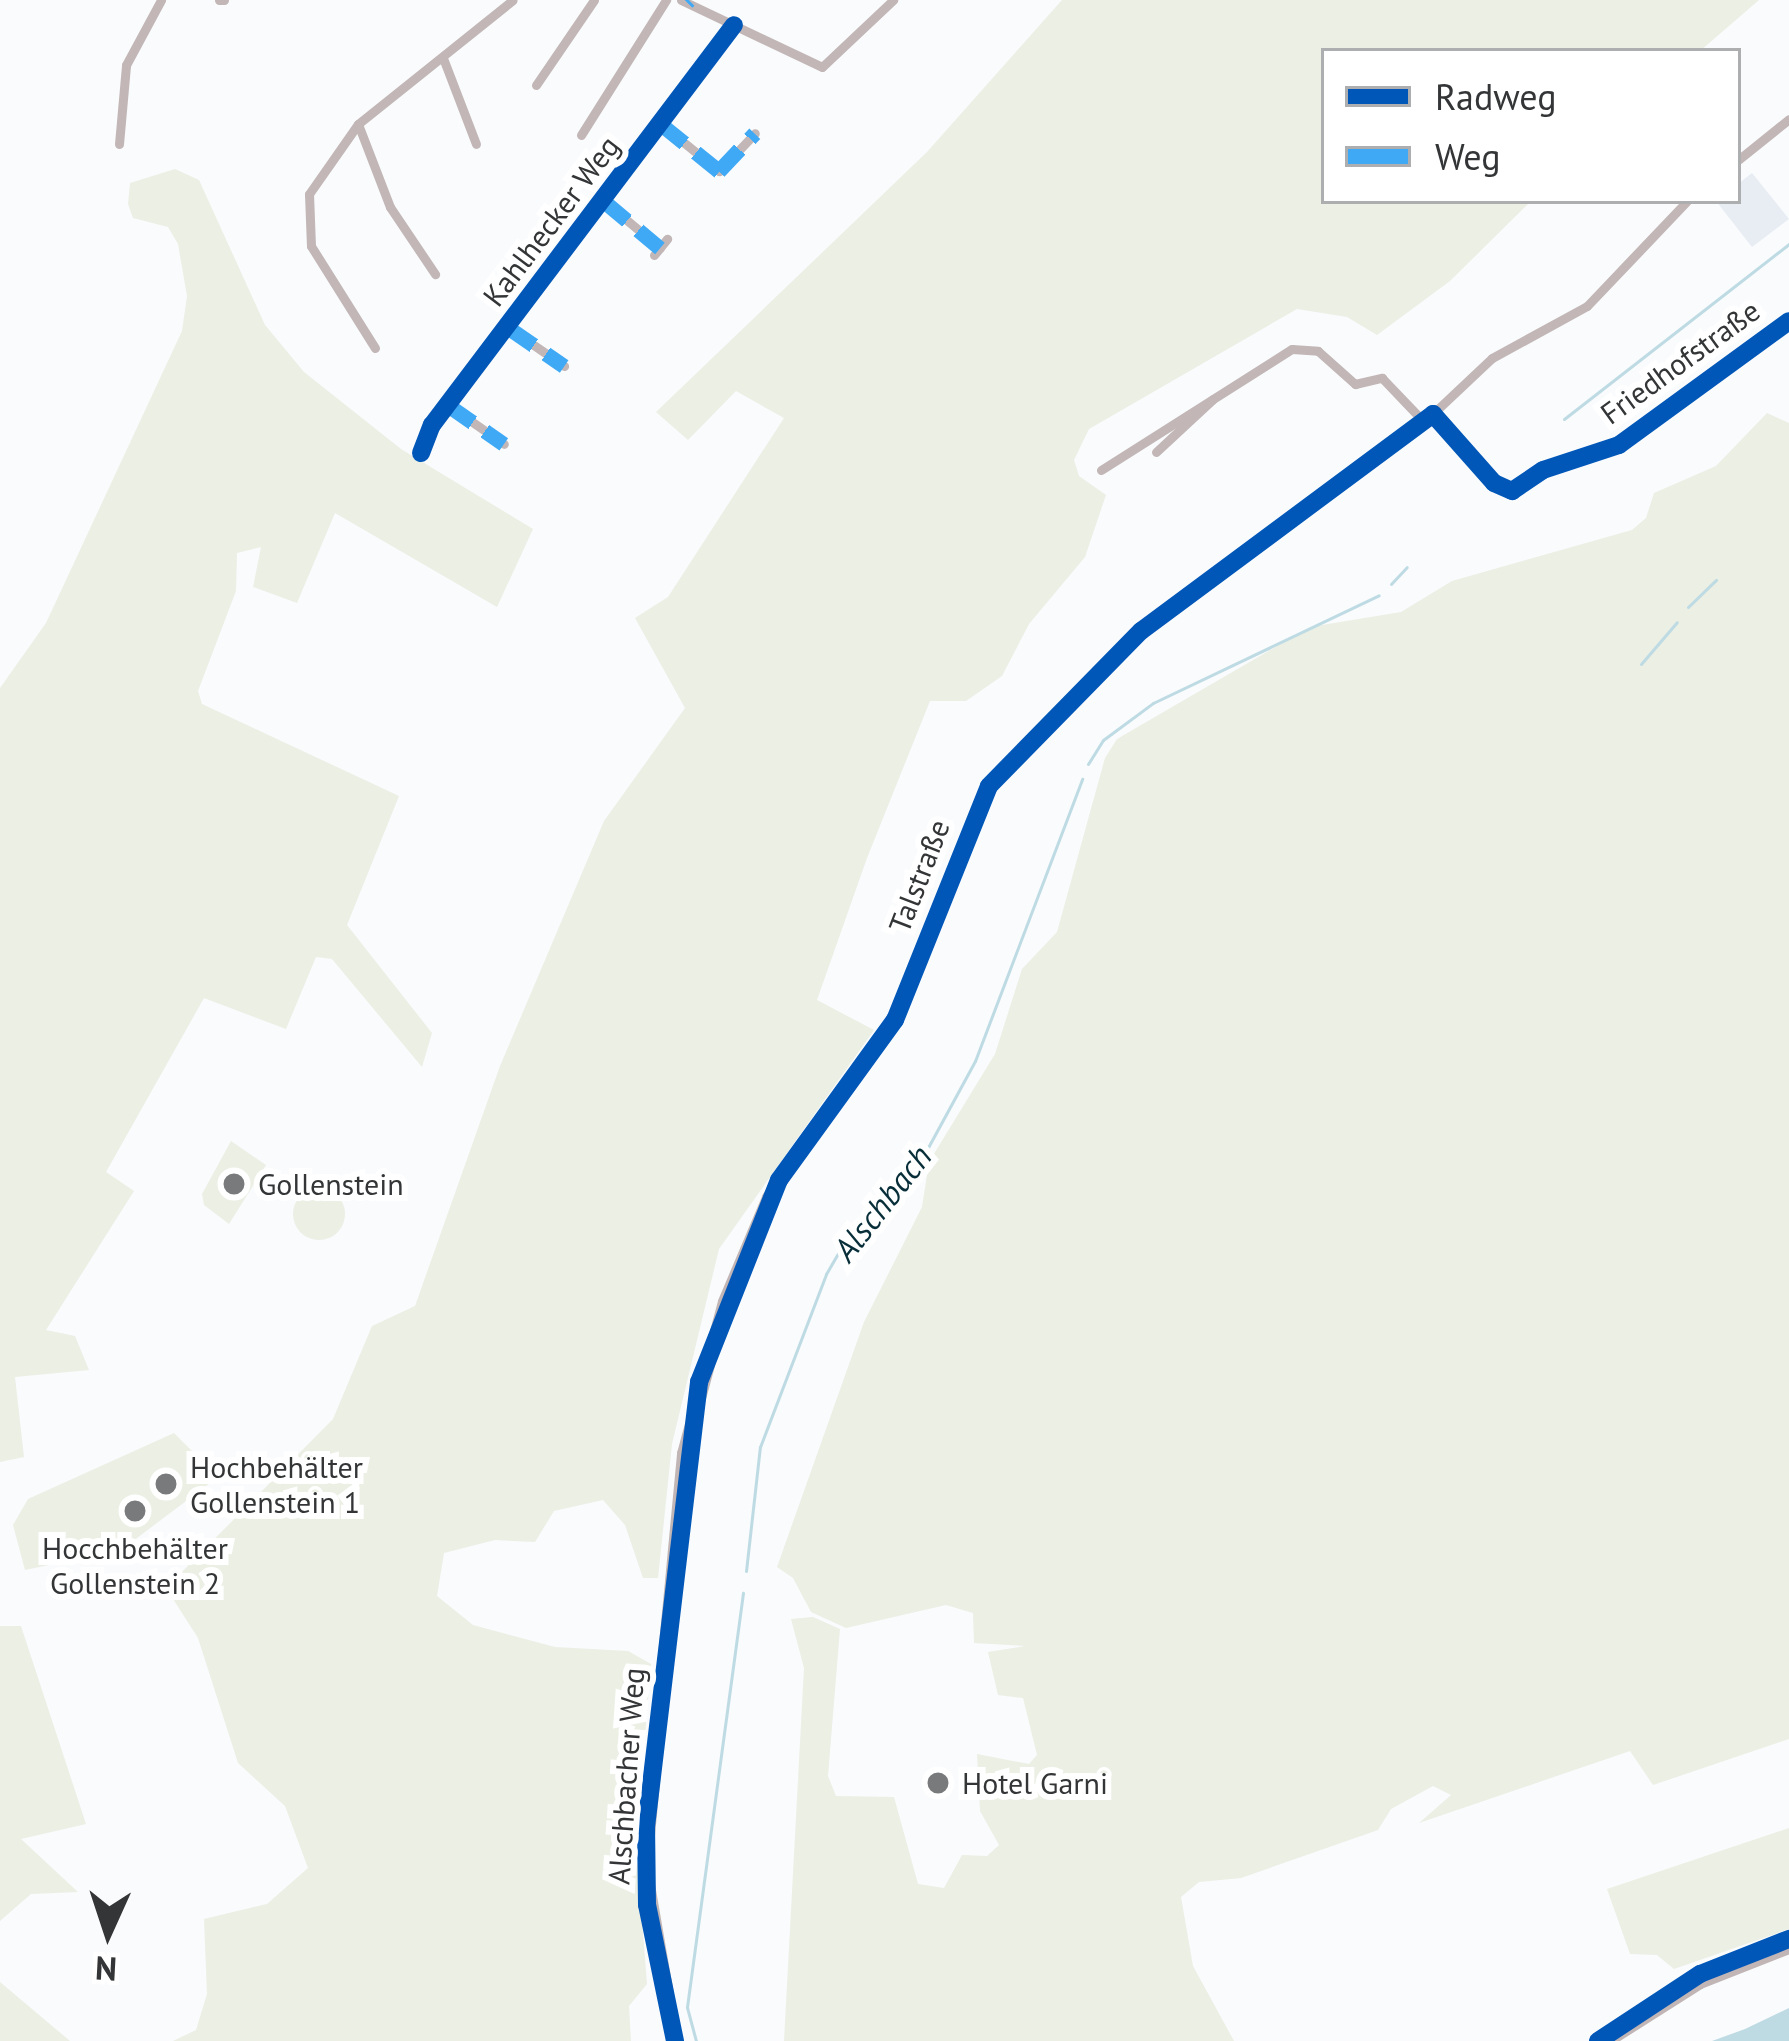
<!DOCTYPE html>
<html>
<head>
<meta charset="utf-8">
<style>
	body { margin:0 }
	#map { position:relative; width:1789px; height:2041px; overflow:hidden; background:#f9fbfd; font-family:"PT Sans",sans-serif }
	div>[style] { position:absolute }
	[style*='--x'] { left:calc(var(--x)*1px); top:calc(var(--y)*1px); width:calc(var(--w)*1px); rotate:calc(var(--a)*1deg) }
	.built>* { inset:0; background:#e8ecf3 }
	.green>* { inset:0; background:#ebefe4 }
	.round { border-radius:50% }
	.water>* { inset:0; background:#bedbe4 }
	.stream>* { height:3px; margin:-1.5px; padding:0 1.5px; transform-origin:1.5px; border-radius:1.5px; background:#bedbe4 }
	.street>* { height:9px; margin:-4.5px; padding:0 4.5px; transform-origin:4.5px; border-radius:4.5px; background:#c2b6b6 }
	.secondary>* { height:14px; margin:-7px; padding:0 7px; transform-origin:7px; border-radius:7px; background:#c1b5b5 }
	.quiet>* { height:15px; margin-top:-7.5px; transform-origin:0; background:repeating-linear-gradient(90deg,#3fa9f5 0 30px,transparent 0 45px) }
	.cycleway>* { height:18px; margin:-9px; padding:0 9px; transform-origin:9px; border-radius:9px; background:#0057b8 }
	.dots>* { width:33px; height:33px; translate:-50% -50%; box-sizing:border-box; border:6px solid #fff; border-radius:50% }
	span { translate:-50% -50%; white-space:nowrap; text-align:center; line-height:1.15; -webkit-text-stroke:12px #fff; paint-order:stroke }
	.street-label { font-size:30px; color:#333536 }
	.poi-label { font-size:30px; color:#333536 }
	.left { translate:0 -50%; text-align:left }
	.water-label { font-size:33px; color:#082f39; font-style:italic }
	.legend { position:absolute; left:1321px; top:48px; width:420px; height:156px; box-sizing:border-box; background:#fff; border:3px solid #adaeaf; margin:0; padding:15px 21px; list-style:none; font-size:36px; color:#333536 }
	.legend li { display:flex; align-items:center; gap:24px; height:60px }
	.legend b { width:60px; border:3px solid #adaeaf }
	.north { position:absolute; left:48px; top:1873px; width:120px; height:120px; -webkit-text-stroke:9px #fff; paint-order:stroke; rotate:183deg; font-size:33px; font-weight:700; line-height:48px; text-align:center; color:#333536 }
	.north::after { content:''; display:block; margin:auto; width:42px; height:54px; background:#333536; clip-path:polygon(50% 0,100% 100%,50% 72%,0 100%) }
</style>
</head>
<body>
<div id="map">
	<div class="built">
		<div style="clip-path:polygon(1752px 173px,1789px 219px,1752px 247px,1716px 201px,1738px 201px,1738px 184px)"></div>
	</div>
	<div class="green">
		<div style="clip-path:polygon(1062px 0,1759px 0,1700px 51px,1324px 51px,1324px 201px,1531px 201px,1450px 281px,1377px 335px,1347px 317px,1297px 309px,1089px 429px,1074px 460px,1079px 476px,1106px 495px,1085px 557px,1029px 624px,1002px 676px,966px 701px,930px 701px,867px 858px,817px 1000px,874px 1030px,719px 1249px,672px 1444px,658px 1578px,643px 1578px,625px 1525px,603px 1500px,554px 1511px,535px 1542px,495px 1540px,444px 1553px,437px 1596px,473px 1625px,555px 1647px,628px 1651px,651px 1664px,636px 1844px,647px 1984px,629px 2006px,631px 2041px,173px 2041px,196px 2030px,207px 1994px,204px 1919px,267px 1904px,308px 1868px,285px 1806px,238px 1763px,198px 1638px,166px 1588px,333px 1419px,372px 1326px,415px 1306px,500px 1066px,604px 821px,685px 708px,635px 618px,668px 597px,784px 418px,736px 391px,688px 440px,656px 412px,927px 152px)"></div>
		<div style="clip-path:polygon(175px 169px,199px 180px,265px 325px,304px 372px,401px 449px,533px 529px,497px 607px,335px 513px,297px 603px,253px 587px,261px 547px,237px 553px,236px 591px,198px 691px,202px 704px,399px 796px,347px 925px,432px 1033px,422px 1067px,332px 959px,316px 957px,286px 1029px,204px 998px,106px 1172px,134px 1191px,46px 1330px,75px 1336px,89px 1370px,15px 1377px,24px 1457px,0 1462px,0 688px,46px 623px,182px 331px,187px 296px,178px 244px,168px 227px,133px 218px,128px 204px,130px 183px)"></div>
		<div style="clip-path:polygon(1767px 413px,1789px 423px,1789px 1739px,1653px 1785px,1630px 1751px,1419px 1823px,1451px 1795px,1433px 1786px,1391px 1809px,1378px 1830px,1241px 1878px,1199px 1882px,1181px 1897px,1193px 1966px,1234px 2041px,784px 2041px,804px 1668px,791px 1619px,813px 1617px,840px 1629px,828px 1776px,836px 1796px,894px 1797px,918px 1884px,944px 1888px,962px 1855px,987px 1856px,999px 1845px,980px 1811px,977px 1754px,1029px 1764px,1037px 1755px,1023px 1698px,998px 1695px,988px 1652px,1025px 1646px,974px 1643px,973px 1613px,946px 1605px,846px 1628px,811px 1612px,793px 1578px,777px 1567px,864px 1322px,922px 1207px,929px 1162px,995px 1054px,1022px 969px,1057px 932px,1105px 758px,1117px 739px,1310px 627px,1401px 612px,1452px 581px,1632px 530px,1646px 518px,1654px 493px,1716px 466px)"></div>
		<div style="clip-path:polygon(231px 1141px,266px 1165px,229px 1224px,204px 1205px,202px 1194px)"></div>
		<div class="round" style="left:293px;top:1188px;width:52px;height:52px"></div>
		<div style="clip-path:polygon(174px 1433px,218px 1477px,121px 1550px,25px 1570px,13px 1525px,28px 1499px)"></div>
		<div style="clip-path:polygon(0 1626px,21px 1626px,86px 1824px,21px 1839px,78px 1892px,31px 1894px,0 1921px)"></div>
		<div style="clip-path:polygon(1789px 1828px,1789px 1929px,1674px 1969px,1657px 1955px,1630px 1954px,1607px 1889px)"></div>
		<div style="clip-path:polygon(0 1982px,70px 2041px,0 2041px)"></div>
	</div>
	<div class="water">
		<div style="clip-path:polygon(1789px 2008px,1789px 2041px,1712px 2041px,1745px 2029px)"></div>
	</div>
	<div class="stream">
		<div style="--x:1564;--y:419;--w:285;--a:-37.9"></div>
		<div style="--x:1391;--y:584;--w:23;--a:-47"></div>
		<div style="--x:1688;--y:607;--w:39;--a:-44"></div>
		<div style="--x:1641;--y:664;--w:55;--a:-49.4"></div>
		<div style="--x:1088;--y:764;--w:28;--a:-58"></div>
		<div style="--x:1103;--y:740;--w:62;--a:-36.5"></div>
		<div style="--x:1153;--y:703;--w:250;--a:-25.5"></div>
		<div style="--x:746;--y:1571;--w:125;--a:-83.6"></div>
		<div style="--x:760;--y:1447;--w:185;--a:-69.1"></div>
		<div style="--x:826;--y:1274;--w:52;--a:-60"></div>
		<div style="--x:852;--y:1229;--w:93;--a:-44.1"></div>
		<div style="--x:919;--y:1164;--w:117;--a:-61.5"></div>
		<div style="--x:975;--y:1061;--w:302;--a:-69.2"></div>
		<div style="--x:696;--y:2041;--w:35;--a:-105"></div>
		<div style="--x:687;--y:2007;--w:418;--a:-82.3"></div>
	</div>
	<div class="street">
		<div style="--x:219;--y:0;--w:5;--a:0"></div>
		<div style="--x:681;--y:0;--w:156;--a:25.4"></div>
		<div style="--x:822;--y:67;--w:98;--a:-43.3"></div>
		<div style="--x:443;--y:58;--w:92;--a:69"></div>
		<div style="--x:536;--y:85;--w:103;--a:-55.7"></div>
		<div style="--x:358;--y:124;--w:89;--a:68.9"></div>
		<div style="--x:390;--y:207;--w:81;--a:56.1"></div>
		<div style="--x:661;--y:124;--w:75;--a:39"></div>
		<div style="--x:719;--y:171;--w:52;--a:-46.5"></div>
		<div style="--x:581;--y:135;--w:160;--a:-57.8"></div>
		<div style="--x:119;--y:144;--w:79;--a:-84.9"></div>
		<div style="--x:126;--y:65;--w:74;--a:-61.7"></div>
		<div style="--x:1738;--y:160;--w:65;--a:-38.8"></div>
		<div style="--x:604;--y:201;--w:73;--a:40"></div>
		<div style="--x:654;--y:255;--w:21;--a:-51"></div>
		<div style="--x:509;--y:328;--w:67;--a:34.6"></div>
		<div style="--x:375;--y:348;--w:120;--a:-122.1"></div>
		<div style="--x:311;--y:246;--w:52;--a:-92.2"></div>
		<div style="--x:309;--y:194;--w:85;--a:-55"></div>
		<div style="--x:358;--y:124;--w:198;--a:-38.7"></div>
		<div style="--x:448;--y:405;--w:68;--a:34.9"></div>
		<div style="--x:1433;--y:414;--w:92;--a:48.5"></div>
		<div style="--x:1494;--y:483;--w:20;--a:24"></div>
		<div style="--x:1512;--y:491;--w:37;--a:-34"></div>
		<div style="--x:1543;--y:470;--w:80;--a:-18.2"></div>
		<div style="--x:1619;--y:445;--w:210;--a:-36.1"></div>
		<div style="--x:1156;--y:452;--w:78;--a:-42.9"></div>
		<div style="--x:421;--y:453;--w:30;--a:-69"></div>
		<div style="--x:432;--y:425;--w:501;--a:-52.95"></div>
		<div style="--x:1101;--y:470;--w:226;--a:-32.4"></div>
		<div style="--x:1292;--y:349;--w:26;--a:4"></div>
		<div style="--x:1318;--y:351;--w:50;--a:41.7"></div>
		<div style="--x:1355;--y:384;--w:28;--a:-13"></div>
		<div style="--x:1382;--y:378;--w:61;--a:46.3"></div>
		<div style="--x:821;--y:1121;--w:125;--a:-53.8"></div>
		<div style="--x:895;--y:1020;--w:225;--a:-68.7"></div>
		<div style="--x:977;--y:810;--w:73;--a:-55.7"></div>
		<div style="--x:1018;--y:750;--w:171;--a:-44.1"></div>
		<div style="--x:1141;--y:631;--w:352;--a:-36.4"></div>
		<div style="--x:1424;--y:422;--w:93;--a:-43.3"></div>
		<div style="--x:1492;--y:358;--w:108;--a:-28.7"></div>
		<div style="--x:1587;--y:306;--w:145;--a:-46.4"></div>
	</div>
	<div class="secondary">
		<div style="--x:675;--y:2041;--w:177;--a:-99.8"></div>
		<div style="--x:645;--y:1867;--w:415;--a:-84.6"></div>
		<div style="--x:684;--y:1454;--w:157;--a:-74.9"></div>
		<div style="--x:725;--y:1302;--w:113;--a:-67.1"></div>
		<div style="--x:769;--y:1198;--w:93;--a:-56"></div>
		<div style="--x:1607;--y:2041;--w:110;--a:-32.4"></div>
		<div style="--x:1700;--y:1982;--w:96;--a:-21.5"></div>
	</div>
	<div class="quiet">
		<div style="--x:687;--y:2;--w:3;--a:-45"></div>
		<div style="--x:657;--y:130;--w:7;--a:-56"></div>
		<div style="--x:661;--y:124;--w:75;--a:39"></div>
		<div style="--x:719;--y:171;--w:52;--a:-46.5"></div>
		<div style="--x:604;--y:201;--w:73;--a:40"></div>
		<div style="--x:509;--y:328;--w:67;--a:34.6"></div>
		<div style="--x:448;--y:405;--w:68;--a:34.9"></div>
	</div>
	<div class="cycleway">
		<div style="--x:421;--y:453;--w:30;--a:-69"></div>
		<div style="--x:432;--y:425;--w:501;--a:-52.95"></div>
		<div style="--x:675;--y:2041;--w:139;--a:-101.6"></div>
		<div style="--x:647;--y:1905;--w:78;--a:-90.7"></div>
		<div style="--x:646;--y:1827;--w:448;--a:-83.2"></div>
		<div style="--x:699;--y:1382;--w:217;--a:-68.4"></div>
		<div style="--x:779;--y:1180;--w:198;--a:-54.1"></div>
		<div style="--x:895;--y:1020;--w:252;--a:-68.1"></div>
		<div style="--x:989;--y:786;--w:217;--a:-45.6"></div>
		<div style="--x:1141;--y:631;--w:364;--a:-36.6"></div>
		<div style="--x:1433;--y:414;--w:92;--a:48.5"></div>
		<div style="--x:1494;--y:483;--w:20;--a:24"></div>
		<div style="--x:1512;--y:491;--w:37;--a:-34"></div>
		<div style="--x:1543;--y:470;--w:80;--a:-18.2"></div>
		<div style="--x:1619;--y:445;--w:210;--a:-36.1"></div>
		<div style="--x:1598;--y:2041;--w:122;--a:-33.3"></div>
		<div style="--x:1700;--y:1974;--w:96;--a:-21.5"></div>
	</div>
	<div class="dots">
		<div style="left:234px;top:1184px;background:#787a7c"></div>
		<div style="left:166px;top:1484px;background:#787a7c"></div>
		<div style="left:135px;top:1511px;background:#787a7c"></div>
		<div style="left:938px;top:1783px;background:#787a7c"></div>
	</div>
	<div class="street-label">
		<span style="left:551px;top:221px;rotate:-53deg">Kahlhecker Weg</span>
		<span style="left:1680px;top:362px;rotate:-36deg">Friedhofstraße</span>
		<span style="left:919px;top:876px;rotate:-69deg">Talstraße</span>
		<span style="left:626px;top:1776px;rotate:-86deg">Alschbacher Weg</span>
	</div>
	<div class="poi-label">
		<span class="left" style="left:258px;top:1184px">Gollenstein</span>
		<span class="left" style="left:190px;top:1484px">Hochbehälter<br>Gollenstein 1</span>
		<span style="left:135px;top:1565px">Hocchbehälter<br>Gollenstein 2</span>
		<span class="left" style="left:962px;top:1783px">Hotel Garni</span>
	</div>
	<div class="water-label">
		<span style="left:882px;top:1203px;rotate:-52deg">Alschbach</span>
	</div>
	<ul class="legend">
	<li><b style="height:15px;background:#0057b8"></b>Radweg</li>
	<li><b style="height:15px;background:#3fa9f5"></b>Weg</li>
	</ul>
	<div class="north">N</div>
</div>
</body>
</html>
